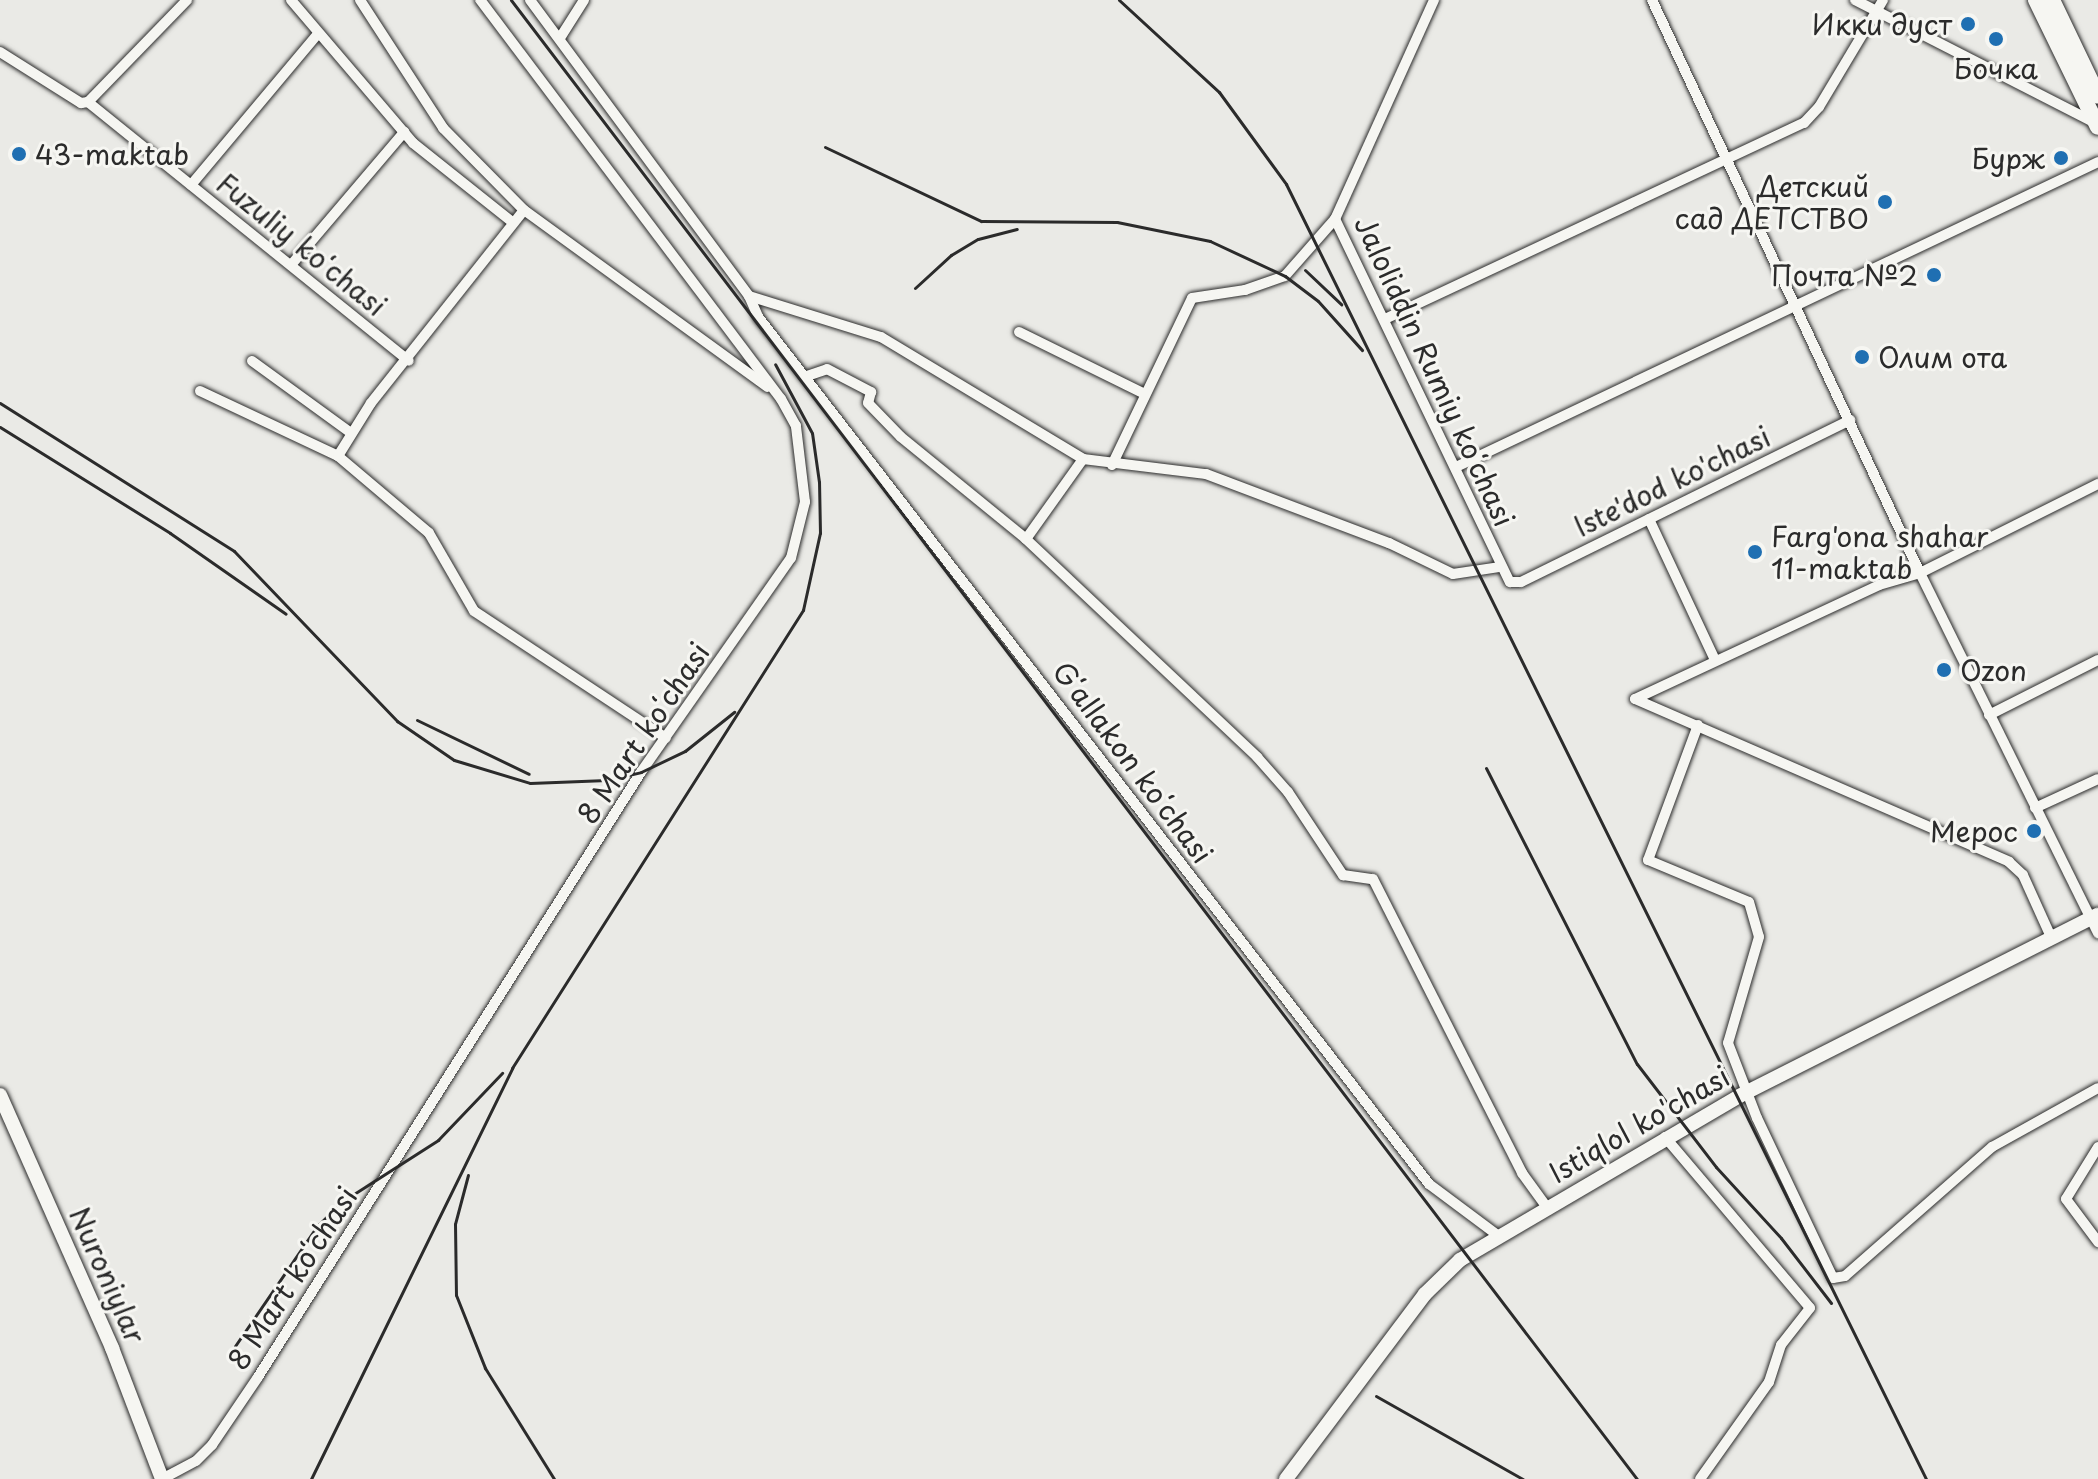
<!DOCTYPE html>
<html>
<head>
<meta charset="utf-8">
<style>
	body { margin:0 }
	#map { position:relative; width:2098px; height:1479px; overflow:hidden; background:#eaeae6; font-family:"Playpen Sans",sans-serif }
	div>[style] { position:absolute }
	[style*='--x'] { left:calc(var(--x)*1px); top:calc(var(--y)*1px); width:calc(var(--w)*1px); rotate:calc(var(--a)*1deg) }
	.roads { filter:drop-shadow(0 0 2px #2b2b2b) drop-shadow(0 0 2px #2b2b2b) }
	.minor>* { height:10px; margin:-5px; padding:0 5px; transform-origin:5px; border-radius:5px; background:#f6f6f2 }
	.secondary>* { height:14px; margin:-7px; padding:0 7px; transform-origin:7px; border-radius:7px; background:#f6f6f2 }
	.primary>* { height:16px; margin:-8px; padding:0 8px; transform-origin:8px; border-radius:8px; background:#f6f6f2 }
	.rail>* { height:3px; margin:-1.5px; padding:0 1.5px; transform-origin:1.5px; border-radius:1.5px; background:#2b2b2b }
	.dots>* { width:22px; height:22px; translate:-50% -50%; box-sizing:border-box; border:4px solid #f6f6f2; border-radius:50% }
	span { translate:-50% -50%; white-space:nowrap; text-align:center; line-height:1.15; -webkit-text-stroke:6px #f6f6f2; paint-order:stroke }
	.poi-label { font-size:28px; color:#2b2b2b }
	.right { translate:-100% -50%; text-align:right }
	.left { translate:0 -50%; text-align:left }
	.street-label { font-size:28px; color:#2b2b2b }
</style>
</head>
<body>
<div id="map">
	<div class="roads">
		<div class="minor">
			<div style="--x:187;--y:0;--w:142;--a:134.1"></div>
			<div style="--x:88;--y:102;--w:412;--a:38.9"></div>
			<div style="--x:291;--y:0;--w:188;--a:49.5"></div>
			<div style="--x:413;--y:143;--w:125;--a:38.5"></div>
			<div style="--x:360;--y:0;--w:153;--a:57"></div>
			<div style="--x:443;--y:128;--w:115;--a:45.4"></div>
			<div style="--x:524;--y:210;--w:301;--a:36"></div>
			<div style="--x:530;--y:0;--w:368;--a:53.5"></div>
			<div style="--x:749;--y:296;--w:24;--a:66"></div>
			<div style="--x:759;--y:318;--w:1095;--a:52.27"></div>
			<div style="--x:1429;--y:1184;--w:89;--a:36.7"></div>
			<div style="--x:1434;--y:0;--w:240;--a:114.3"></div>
			<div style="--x:1335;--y:219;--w:403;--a:64.3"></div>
			<div style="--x:1510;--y:582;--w:11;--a:0"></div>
			<div style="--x:1521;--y:582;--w:367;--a:-26.2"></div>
			<div style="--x:1652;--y:0;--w:633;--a:64.93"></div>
			<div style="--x:1920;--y:573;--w:402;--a:63.7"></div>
			<div style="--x:1855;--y:0;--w:270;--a:27.1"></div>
			<div style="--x:560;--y:38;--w:45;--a:-57.7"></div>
			<div style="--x:0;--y:52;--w:96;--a:32.2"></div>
			<div style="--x:81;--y:103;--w:7;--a:-8"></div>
			<div style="--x:191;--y:185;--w:196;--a:-50"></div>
			<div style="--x:291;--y:265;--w:175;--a:-49.6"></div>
			<div style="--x:749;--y:296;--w:138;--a:17.3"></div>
			<div style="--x:881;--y:337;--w:236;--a:31.1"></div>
			<div style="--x:1083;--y:459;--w:124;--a:7"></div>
			<div style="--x:1206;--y:474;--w:196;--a:20.7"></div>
			<div style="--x:1389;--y:543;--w:71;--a:25.8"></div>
			<div style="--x:1453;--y:574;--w:48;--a:-8.5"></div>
			<div style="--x:1385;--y:319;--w:463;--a:-25.1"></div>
			<div style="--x:1804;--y:123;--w:22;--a:-47"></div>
			<div style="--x:1819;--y:107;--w:125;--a:-59.1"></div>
			<div style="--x:1019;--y:332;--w:138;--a:26.2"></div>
			<div style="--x:252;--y:361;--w:122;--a:36"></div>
			<div style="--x:807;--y:376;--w:21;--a:-19"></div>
			<div style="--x:827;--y:369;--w:50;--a:27.6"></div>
			<div style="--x:871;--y:392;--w:11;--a:105"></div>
			<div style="--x:868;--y:403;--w:47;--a:45.9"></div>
			<div style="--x:901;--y:437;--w:161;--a:39.2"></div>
			<div style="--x:1026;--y:539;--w:318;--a:43.3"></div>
			<div style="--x:1257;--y:757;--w:47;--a:48.5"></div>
			<div style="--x:1288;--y:792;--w:100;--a:56.5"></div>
			<div style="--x:1343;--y:875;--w:30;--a:8"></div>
			<div style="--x:1373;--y:879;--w:330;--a:63.1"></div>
			<div style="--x:1522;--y:1173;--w:41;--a:54"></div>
			<div style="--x:200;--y:391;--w:153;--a:25.2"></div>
			<div style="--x:338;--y:456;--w:119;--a:40.2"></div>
			<div style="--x:429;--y:533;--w:90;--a:60"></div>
			<div style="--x:474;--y:611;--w:230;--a:33.5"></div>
			<div style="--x:338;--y:456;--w:62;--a:-58.1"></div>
			<div style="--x:371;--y:403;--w:246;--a:-51.6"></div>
			<div style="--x:1112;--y:465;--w:185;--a:-64.4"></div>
			<div style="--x:1192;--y:298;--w:54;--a:-8.6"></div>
			<div style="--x:1245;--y:290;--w:42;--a:-19.3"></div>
			<div style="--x:1285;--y:276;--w:76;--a:-48.7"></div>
			<div style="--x:1456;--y:467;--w:711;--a:-25.41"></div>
			<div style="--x:1649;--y:519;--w:156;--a:64.9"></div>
			<div style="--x:1026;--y:539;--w:98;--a:-54.5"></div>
			<div style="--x:1635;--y:699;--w:269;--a:-25"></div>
			<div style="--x:1879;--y:585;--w:43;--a:-16.3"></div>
			<div style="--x:1920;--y:573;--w:199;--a:-26.6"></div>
			<div style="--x:1635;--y:699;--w:408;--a:23.5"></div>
			<div style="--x:2009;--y:862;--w:19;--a:43"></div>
			<div style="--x:2023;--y:875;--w:68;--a:65.7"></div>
			<div style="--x:1989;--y:715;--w:122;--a:-26.8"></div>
			<div style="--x:1698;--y:725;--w:144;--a:110.3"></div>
			<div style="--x:1648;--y:860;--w:109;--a:22.6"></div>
			<div style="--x:1749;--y:902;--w:36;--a:74"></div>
			<div style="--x:1759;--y:937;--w:110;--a:106.3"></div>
			<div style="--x:1728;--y:1043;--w:80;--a:68.9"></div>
			<div style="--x:1757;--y:1118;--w:177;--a:64.6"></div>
			<div style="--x:1833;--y:1278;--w:12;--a:-9"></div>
			<div style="--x:1845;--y:1276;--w:196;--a:-41.3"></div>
			<div style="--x:1992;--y:1147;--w:121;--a:-29.1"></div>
			<div style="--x:2035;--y:808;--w:69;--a:-24.7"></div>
			<div style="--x:1665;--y:1137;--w:224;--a:49.7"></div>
			<div style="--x:1810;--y:1308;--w:47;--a:128.1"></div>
			<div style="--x:1781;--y:1345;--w:39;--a:108"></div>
			<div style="--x:1769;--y:1382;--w:119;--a:125.4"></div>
			<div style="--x:2098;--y:1147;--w:61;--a:121.6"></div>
			<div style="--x:2066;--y:1199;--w:54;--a:53.3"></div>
			<div style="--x:162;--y:1479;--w:38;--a:-28"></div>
			<div style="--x:196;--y:1461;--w:23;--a:-45"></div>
			<div style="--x:212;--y:1445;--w:82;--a:-55.9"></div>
			<div style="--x:258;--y:1377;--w:716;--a:-57.66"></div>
			<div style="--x:641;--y:772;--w:261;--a:-55"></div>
			<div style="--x:791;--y:558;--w:58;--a:-76"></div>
			<div style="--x:805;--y:502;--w:77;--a:-96.8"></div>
			<div style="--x:796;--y:426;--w:31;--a:-119"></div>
			<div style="--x:781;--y:399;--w:500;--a:-127"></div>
		</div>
		<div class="secondary">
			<div style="--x:0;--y:1095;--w:277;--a:66.1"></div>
			<div style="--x:112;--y:1348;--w:140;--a:69.1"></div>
			<div style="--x:1286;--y:1479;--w:231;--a:-53.1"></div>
			<div style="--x:1425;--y:1294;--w:49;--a:-44.2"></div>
			<div style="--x:1460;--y:1260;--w:324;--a:-30.4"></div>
			<div style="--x:1739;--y:1096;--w:402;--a:-26.8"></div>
		</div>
		<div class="primary">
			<div style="--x:2036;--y:0;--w:141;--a:64"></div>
			<div style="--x:2052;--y:0;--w:106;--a:64.4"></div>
		</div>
	</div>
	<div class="rail">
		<div style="--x:511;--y:0;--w:1859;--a:52.72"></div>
		<div style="--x:1119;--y:0;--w:136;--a:42.6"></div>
		<div style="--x:1219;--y:92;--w:114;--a:53.9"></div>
		<div style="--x:1286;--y:184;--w:1445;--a:63.7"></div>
		<div style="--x:825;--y:147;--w:173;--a:25.4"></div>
		<div style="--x:981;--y:221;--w:136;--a:0.4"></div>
		<div style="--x:1117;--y:222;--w:95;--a:11.5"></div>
		<div style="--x:1210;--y:241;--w:83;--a:25"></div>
		<div style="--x:1285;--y:276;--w:41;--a:37.1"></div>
		<div style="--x:1318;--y:301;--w:66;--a:48.1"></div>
		<div style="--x:1305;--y:270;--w:50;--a:43.4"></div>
		<div style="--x:915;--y:288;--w:49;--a:-42.5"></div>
		<div style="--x:951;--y:255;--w:31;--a:-31"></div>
		<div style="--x:978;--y:239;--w:40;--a:-14.4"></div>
		<div style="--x:0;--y:403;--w:277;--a:32.3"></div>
		<div style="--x:234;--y:551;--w:236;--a:46.2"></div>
		<div style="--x:397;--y:721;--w:69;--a:34.4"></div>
		<div style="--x:454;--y:760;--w:79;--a:16.8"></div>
		<div style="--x:530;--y:783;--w:77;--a:-2.2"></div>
		<div style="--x:607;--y:780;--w:35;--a:-13"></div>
		<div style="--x:641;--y:772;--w:49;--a:-25.5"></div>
		<div style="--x:685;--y:751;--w:63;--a:-38.5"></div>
		<div style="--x:0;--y:427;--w:200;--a:31.9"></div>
		<div style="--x:170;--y:533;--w:141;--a:34.9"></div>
		<div style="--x:417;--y:720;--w:124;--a:25.7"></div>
		<div style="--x:1486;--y:768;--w:332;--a:63"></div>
		<div style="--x:1637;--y:1064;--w:130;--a:52.5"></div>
		<div style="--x:1716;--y:1167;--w:96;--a:47.5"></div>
		<div style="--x:1781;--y:1238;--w:82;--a:52.4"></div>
		<div style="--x:468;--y:1175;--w:51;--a:104.9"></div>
		<div style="--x:455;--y:1224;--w:71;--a:89.2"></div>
		<div style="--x:456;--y:1295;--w:79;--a:68.3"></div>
		<div style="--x:485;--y:1368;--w:131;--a:58.1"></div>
		<div style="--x:235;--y:1346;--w:147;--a:-55.6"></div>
		<div style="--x:318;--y:1225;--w:35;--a:-44"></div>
		<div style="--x:343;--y:1201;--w:113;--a:-32.7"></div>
		<div style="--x:438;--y:1140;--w:93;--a:-46.3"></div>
		<div style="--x:1376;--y:1396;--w:169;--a:29.5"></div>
		<div style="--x:311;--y:1479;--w:458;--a:-63.9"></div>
		<div style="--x:512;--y:1068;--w:543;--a:-57.57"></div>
		<div style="--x:803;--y:610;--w:79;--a:-77.6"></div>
		<div style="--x:820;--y:533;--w:51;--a:-91.1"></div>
		<div style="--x:819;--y:482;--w:49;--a:-98.1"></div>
		<div style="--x:812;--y:433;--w:78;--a:-118.2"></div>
	</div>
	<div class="dots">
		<div style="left:1968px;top:24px;background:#1f6fb2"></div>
		<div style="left:1996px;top:39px;background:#1f6fb2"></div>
		<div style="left:19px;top:154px;background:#1f6fb2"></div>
		<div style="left:2061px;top:158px;background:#1f6fb2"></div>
		<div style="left:1885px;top:202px;background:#1f6fb2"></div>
		<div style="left:1934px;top:275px;background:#1f6fb2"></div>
		<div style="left:1862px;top:357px;background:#1f6fb2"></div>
		<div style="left:1755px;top:552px;background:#1f6fb2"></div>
		<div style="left:1944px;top:670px;background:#1f6fb2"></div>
		<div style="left:2034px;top:831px;background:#1f6fb2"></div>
	</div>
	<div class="poi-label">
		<span class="right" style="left:1952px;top:24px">Икки дуст</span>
		<span style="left:1996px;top:68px">Бочка</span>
		<span class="left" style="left:35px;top:154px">43-maktab</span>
		<span class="right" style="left:2045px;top:158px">Бурж</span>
		<span class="right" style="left:1869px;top:202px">Детский<br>сад ДЕТСТВО</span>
		<span class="right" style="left:1918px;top:275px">Почта №2</span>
		<span class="left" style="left:1878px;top:357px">Олим ота</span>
		<span class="left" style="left:1771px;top:552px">Farg'ona shahar<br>11-maktab</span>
		<span class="left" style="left:1960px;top:670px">Ozon</span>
		<span class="right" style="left:2018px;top:831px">Мерос</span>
	</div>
	<div class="street-label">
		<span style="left:302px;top:244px;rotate:39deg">Fuzuliy koʻchasi</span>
		<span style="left:1435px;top:371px;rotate:65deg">Jaloliddin Rumiy koʻchasi</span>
		<span style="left:1672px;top:481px;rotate:-26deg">Iste'dod ko'chasi</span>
		<span style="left:643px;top:733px;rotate:-56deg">8 Mart koʻchasi</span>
		<span style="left:1133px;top:762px;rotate:53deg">Gʻallakon koʻchasi</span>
		<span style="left:1639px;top:1124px;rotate:-30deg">Istiqlol ko'chasi</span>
		<span style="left:108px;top:1275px;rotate:66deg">Nuroniylar</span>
		<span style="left:292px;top:1278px;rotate:-57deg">8 Mart koʻchasi</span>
	</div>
</div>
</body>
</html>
